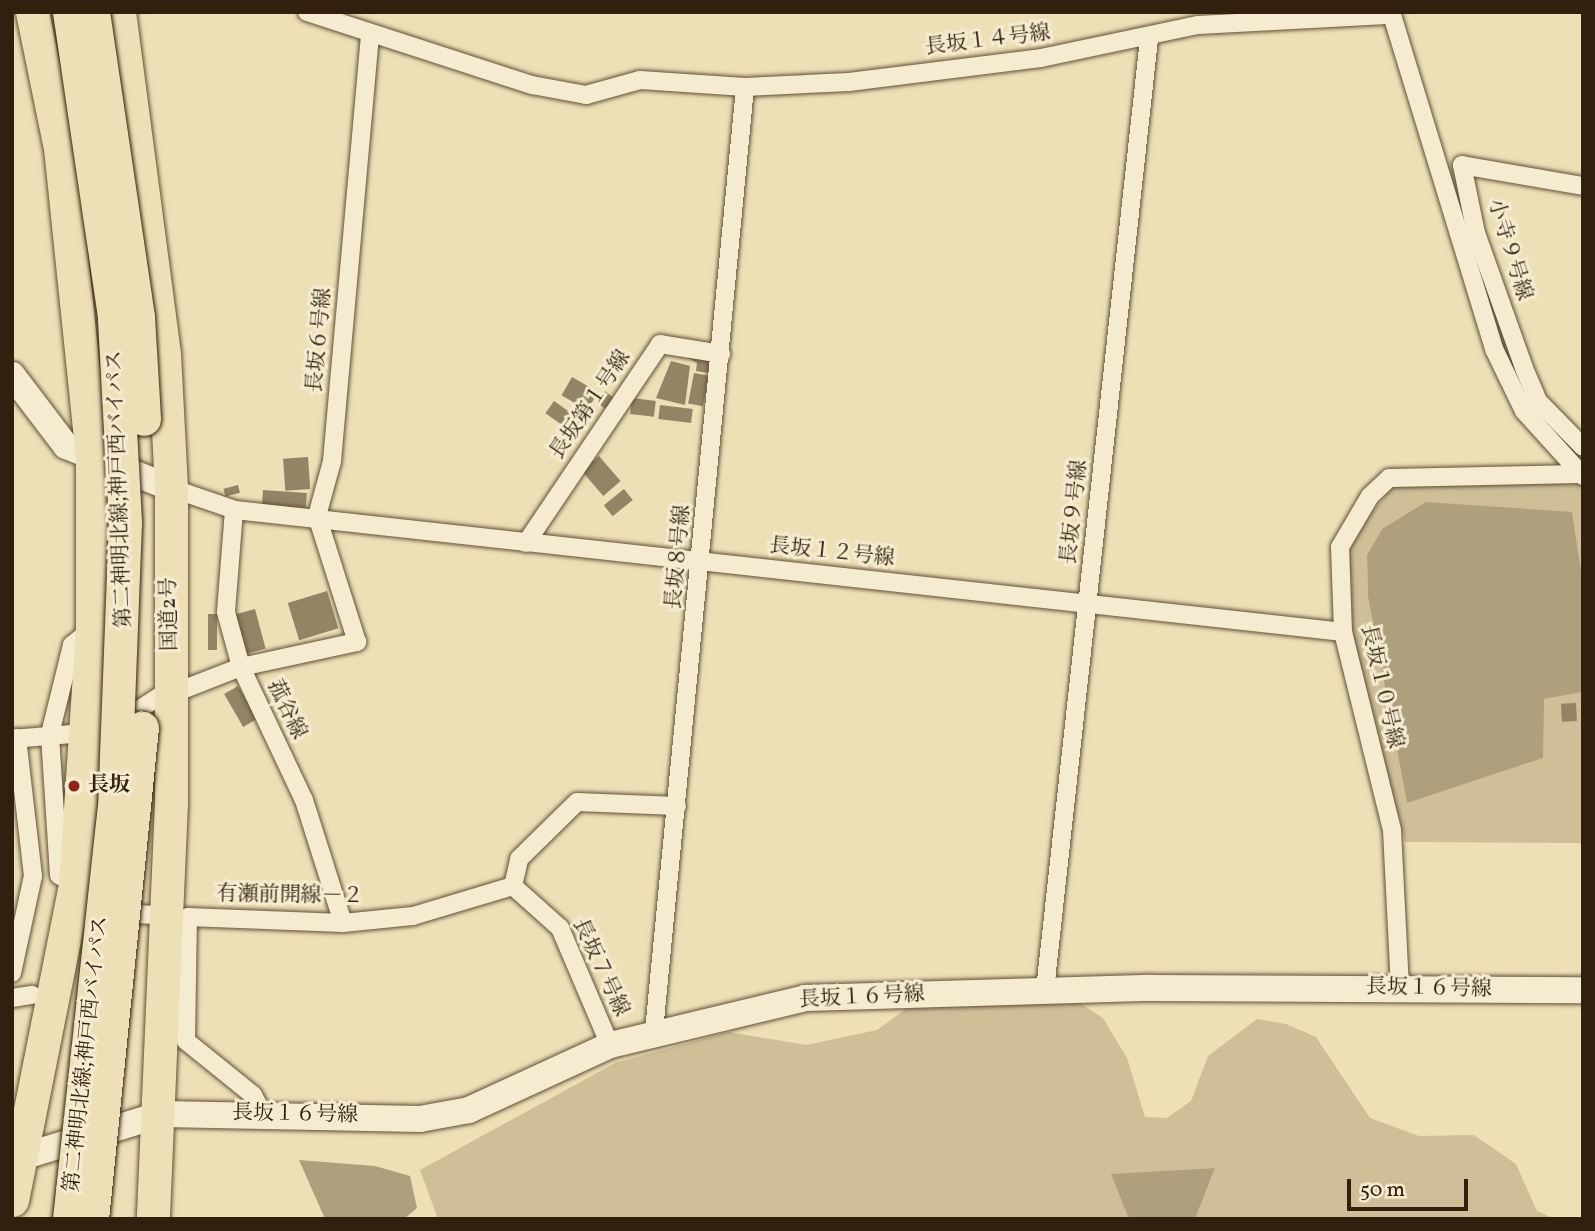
<!DOCTYPE html>
<html>
<head>
<meta charset="utf-8">
<style>
	body { margin:0 }
	#map { position:relative; width:1595px; height:1231px; overflow:hidden; background:#eee0b6; font-family:Vollkorn,"Noto Serif JP",serif }
	div>[style] { position:absolute }
	[style*='--x'] { left:calc(var(--x)*1px); top:calc(var(--y)*1px); width:calc(var(--w)*1px); rotate:calc(var(--a)*1deg) }
	.green>* { inset:0; background:#cebf99 }
	.water>* { inset:0; background:#ae9f7d }
	.stream>* { height:5px; margin:-2.5px; padding:0 2.5px; transform-origin:2.5px; border-radius:2.5px; background:#ae9f7d }
	.building>* { inset:0; background:#938465; transform-origin:0 0 }
	.roads { filter:drop-shadow(0 0 2px #605037) drop-shadow(0 0 2px #605037) }
	.street>* { height:18px; margin:-9px; padding:0 9px; transform-origin:9px; border-radius:9px; background:#f4ebd0 }
	.secondary>* { height:26px; margin:-13px; padding:0 13px; transform-origin:13px; border-radius:13px; background:#f4ebd0 }
	.highway>* { height:33px; margin:-16.5px; padding:0 16.5px; transform-origin:16.5px; border-radius:16.5px; background:#eee0b6 }
	.bridges { filter:drop-shadow(0 0 2px #31200d) drop-shadow(0 0 2px #31200d) }
	.highway-bridge>* { height:33px; margin:-16.5px; padding:0 16.5px; transform-origin:16.5px; border-radius:16.5px; background:#eee0b6 }
	.dots>* { width:19px; height:19px; translate:-50% -50%; box-sizing:border-box; border:4px solid #f4ebd0; border-radius:50% }
	span { translate:-50% -50%; white-space:nowrap; text-align:center; line-height:1.15; -webkit-text-stroke:6px #f4ebd0; paint-order:stroke }
	.street-label { font-size:21px; color:#31200d }
	.poi-label { font-size:21px; color:#31200d; font-weight:700 }
	.left { translate:0 -50%; text-align:left }
	.frame { position:absolute; inset:0; border:14px solid #31200d; pointer-events:none }
	.scale { position:absolute; left:1347px; top:1179px; width:121px; height:32px; box-sizing:border-box; border:4px solid #31200d; border-top:0; padding-left:9px; font-size:21px; line-height:24px; white-space:nowrap; color:#31200d; -webkit-text-stroke:5px #f4ebd0; paint-order:stroke }
</style>
</head>
<body>
<div id="map">
	<div class="green">
		<div style="clip-path:polygon(1581px 480px,1583px 583px,1572px 513px,1382px 529px,1367px 555px,1368px 597px,1407px 803px,1544px 699px,1583px 692px,1583px 843px,1405px 842px,1353px 638px,1346px 566px,1352px 537px,1395px 484px)"></div>
		<div style="clip-path:polygon(1080px 1003px,1103px 1018px,1127px 1058px,1145px 1117px,1167px 1118px,1191px 1101px,1208px 1056px,1257px 1019px,1286px 1024px,1316px 1037px,1370px 1118px,1419px 1136px,1474px 1135px,1516px 1164px,1537px 1211px,1555px 1219px,1195px 1219px,1215px 1168px,1112px 1175px,1129px 1219px,438px 1219px,420px 1170px,615px 1063px,729px 1032px,806px 1045px,877px 1030px,907px 1008px)"></div>
	</div>
	<div class="water">
		<div style="clip-path:polygon(1426px 502px,1572px 512px,1583px 583px,1583px 692px,1544px 699px,1543px 758px,1407px 803px,1368px 597px,1367px 555px,1382px 529px)"></div>
		<div style="clip-path:polygon(299px 1160px,375px 1166px,410px 1176px,417px 1208px,404px 1219px,325px 1219px)"></div>
		<div style="clip-path:polygon(1215px 1168px,1195px 1219px,1129px 1219px,1111px 1174px)"></div>
	</div>
	<div class="stream">
		<div style="--x:1496;--y:327;--w:46;--a:68.4"></div>
		<div style="--x:1557;--y:435;--w:35;--a:43"></div>
	</div>
	<div class="building">
		<div style="clip-path:polygon(683px 355px,711px 360px,708px 373px,696px 371px,697px 363px)"></div>
		<div style="clip-path:polygon(671px 361px,690px 366px,685px 405px,656px 398px)"></div>
		<div style="left:694px;top:373px;width:15px;height:31px;rotate:11deg"></div>
		<div style="left:572px;top:377px;width:30px;height:21px;rotate:30deg"></div>
		<div style="left:605px;top:391px;width:11px;height:14px;rotate:38deg"></div>
		<div style="left:632px;top:398px;width:24px;height:16px;rotate:7deg"></div>
		<div style="left:554px;top:401px;width:33px;height:15px;rotate:35deg"></div>
		<div style="left:660px;top:405px;width:33px;height:14px;rotate:7deg"></div>
		<div style="left:599px;top:456px;width:33px;height:23px;rotate:49deg"></div>
		<div style="left:308px;top:457px;width:32px;height:25px;rotate:86deg"></div>
		<div style="left:238px;top:485px;width:8px;height:15px;rotate:76deg"></div>
		<div style="left:624px;top:489px;width:14px;height:26px;rotate:51deg"></div>
		<div style="left:263px;top:490px;width:44px;height:15px;rotate:4deg"></div>
		<div style="left:327px;top:591px;width:39px;height:41px;rotate:73deg"></div>
		<div style="left:255px;top:609px;width:41px;height:23px;rotate:75deg"></div>
		<div style="left:208px;top:614px;width:9px;height:36px"></div>
		<div style="left:238px;top:686px;width:38px;height:16px;rotate:60deg"></div>
		<div style="left:1576px;top:703px;width:18px;height:15px;rotate:87deg"></div>
	</div>
	<div class="roads">
		<div class="street">
			<div style="--x:307;--y:12;--w:237;--a:18"></div>
			<div style="--x:532;--y:85;--w:55;--a:10.5"></div>
			<div style="--x:586;--y:95;--w:56;--a:-15.5"></div>
			<div style="--x:640;--y:80;--w:105;--a:3.8"></div>
			<div style="--x:745;--y:87;--w:104;--a:-2.8"></div>
			<div style="--x:849;--y:82;--w:193;--a:-7.1"></div>
			<div style="--x:1041;--y:58;--w:160;--a:-11.9"></div>
			<div style="--x:1198;--y:25;--w:194;--a:-3"></div>
			<div style="--x:1392;--y:15;--w:349;--a:73"></div>
			<div style="--x:1494;--y:349;--w:69;--a:64.2"></div>
			<div style="--x:1524;--y:411;--w:88;--a:47.8"></div>
			<div style="--x:1583;--y:186;--w:123;--a:-170.2"></div>
			<div style="--x:1462;--y:165;--w:69;--a:78.4"></div>
			<div style="--x:1476;--y:233;--w:143;--a:70.4"></div>
			<div style="--x:1524;--y:368;--w:36;--a:67"></div>
			<div style="--x:1538;--y:401;--w:64;--a:45.6"></div>
			<div style="--x:171;--y:488;--w:68;--a:19"></div>
			<div style="--x:235;--y:510;--w:1115;--a:6.28"></div>
			<div style="--x:234;--y:510;--w:102;--a:94.5"></div>
			<div style="--x:226;--y:612;--w:57;--a:74.7"></div>
			<div style="--x:241;--y:667;--w:147;--a:64.7"></div>
			<div style="--x:304;--y:800;--w:129;--a:72.4"></div>
			<div style="--x:526;--y:543;--w:240;--a:-56"></div>
			<div style="--x:660;--y:344;--w:62;--a:9.3"></div>
			<div style="--x:187;--y:688;--w:58;--a:-21.3"></div>
			<div style="--x:241;--y:667;--w:119;--a:-12.2"></div>
			<div style="--x:357;--y:642;--w:132;--a:-107.6"></div>
			<div style="--x:317;--y:516;--w:57;--a:-74.7"></div>
			<div style="--x:332;--y:461;--w:428;--a:-84.9"></div>
			<div style="--x:115;--y:725;--w:54;--a:-32.8"></div>
			<div style="--x:12;--y:739;--w:60;--a:-4.8"></div>
			<div style="--x:75;--y:884;--w:18;--a:-151"></div>
			<div style="--x:59;--y:875;--w:141;--a:-93.7"></div>
			<div style="--x:50;--y:734;--w:92;--a:-76.1"></div>
			<div style="--x:72;--y:645;--w:26;--a:-39"></div>
			<div style="--x:513;--y:886;--w:28;--a:-77"></div>
			<div style="--x:519;--y:859;--w:81;--a:-44.5"></div>
			<div style="--x:577;--y:802;--w:100;--a:2.3"></div>
			<div style="--x:513;--y:886;--w:63;--a:41.8"></div>
			<div style="--x:560;--y:928;--w:127;--a:66.9"></div>
			<div style="--x:117;--y:913;--w:34;--a:3"></div>
			<div style="--x:12;--y:973;--w:99;--a:-77.8"></div>
			<div style="--x:33;--y:876;--w:139;--a:-96.6"></div>
			<div style="--x:1400;--y:988;--w:158;--a:-92.9"></div>
			<div style="--x:1392;--y:830;--w:204;--a:-103.9"></div>
			<div style="--x:1343;--y:632;--w:85;--a:-92"></div>
			<div style="--x:1340;--y:547;--w:59;--a:-59.5"></div>
			<div style="--x:1370;--y:496;--w:26;--a:-43"></div>
			<div style="--x:1389;--y:478;--w:193;--a:-1.2"></div>
			<div style="--x:1045;--y:990;--w:957;--a:-83.76"></div>
			<div style="--x:12;--y:998;--w:20;--a:-9"></div>
			<div style="--x:654;--y:1031;--w:948;--a:-84.49"></div>
			<div style="--x:263;--y:1114;--w:21;--a:-118"></div>
			<div style="--x:253;--y:1095;--w:86;--a:-141.1"></div>
			<div style="--x:186;--y:1041;--w:124;--a:-89.1"></div>
			<div style="--x:188;--y:917;--w:155;--a:2.2"></div>
			<div style="--x:343;--y:923;--w:70;--a:-5.7"></div>
			<div style="--x:413;--y:916;--w:104;--a:-16.7"></div>
		</div>
		<div class="secondary">
			<div style="--x:12;--y:375;--w:89;--a:52.7"></div>
			<div style="--x:66;--y:446;--w:113;--a:21.8"></div>
			<div style="--x:12;--y:1160;--w:157;--a:-17"></div>
			<div style="--x:162;--y:1114;--w:258;--a:1.1"></div>
			<div style="--x:420;--y:1119;--w:50;--a:-10.4"></div>
			<div style="--x:469;--y:1110;--w:155;--a:-24.7"></div>
			<div style="--x:610;--y:1045;--w:202;--a:-13.5"></div>
			<div style="--x:806;--y:998;--w:345;--a:-1.7"></div>
			<div style="--x:1151;--y:988;--w:432;--a:0.3"></div>
		</div>
		<div class="highway">
			<div style="--x:119;--y:12;--w:345;--a:82.5"></div>
			<div style="--x:164;--y:354;--w:134;--a:87"></div>
			<div style="--x:171;--y:488;--w:314;--a:90"></div>
			<div style="--x:171;--y:802;--w:417;--a:92.5"></div>
			<div style="--x:12;--y:1200;--w:322;--a:-78.7"></div>
			<div style="--x:75;--y:884;--w:256;--a:-86.2"></div>
			<div style="--x:92;--y:629;--w:172;--a:-90"></div>
			<div style="--x:92;--y:457;--w:311;--a:-95.9"></div>
			<div style="--x:60;--y:148;--w:139;--a:-101.6"></div>
		</div>
	</div>
	<div class="bridges">
		<div class="highway-bridge">
			<div style="--x:93;--y:12;--w:308;--a:81.6"></div>
			<div style="--x:138;--y:317;--w:102;--a:86.6"></div>
			<div style="--x:69;--y:1219;--w:413;--a:-83.8"></div>
			<div style="--x:114;--y:808;--w:286;--a:-87.8"></div>
			<div style="--x:125;--y:522;--w:206;--a:-93.1"></div>
			<div style="--x:114;--y:316;--w:307;--a:-98.4"></div>
			<div style="--x:92;--y:1219;--w:494;--a:-84.2"></div>
		</div>
	</div>
	<div class="dots">
		<div style="left:74px;top:786px;background:#8f2418"></div>
	</div>
	<div class="street-label">
		<span style="left:988px;top:41px;rotate:-7deg">長坂１４号線</span>
		<span style="left:1509px;top:250px;rotate:73deg">小寺９号線</span>
		<span style="left:320px;top:340px;rotate:-85deg">長坂６号線</span>
		<span style="left:591px;top:405px;rotate:-56deg">長坂第１号線</span>
		<span style="left:120px;top:489px;rotate:-92deg">第二神明北線;神戸西バイパス</span>
		<span style="left:1075px;top:512px;rotate:-84deg">長坂９号線</span>
		<span style="left:832px;top:553px;rotate:6deg">長坂１２号線</span>
		<span style="left:679px;top:557px;rotate:-85deg">長坂８号線</span>
		<span style="left:170px;top:614px;rotate:-91deg">国道2号</span>
		<span style="left:1381px;top:687px;rotate:77deg">長坂１０号線</span>
		<span style="left:286px;top:710px;rotate:64deg">菰谷線</span>
		<span style="left:290px;top:896px;rotate:1deg">有瀬前開線－２</span>
		<span style="left:600px;top:968px;rotate:65deg">長坂７号線</span>
		<span style="left:1429px;top:989px;rotate:1deg">長坂１６号線</span>
		<span style="left:862px;top:998px;rotate:-3deg">長坂１６号線</span>
		<span style="left:87px;top:1054px;rotate:-84deg">第二神明北線;神戸西バイパス</span>
		<span style="left:295px;top:1115px;rotate:1deg">長坂１６号線</span>
	</div>
	<div class="poi-label">
		<span class="left" style="left:88px;top:786px">長坂</span>
	</div>
	<div class="frame"></div>
	<div class="scale">50 m</div>
</div>
</body>
</html>
